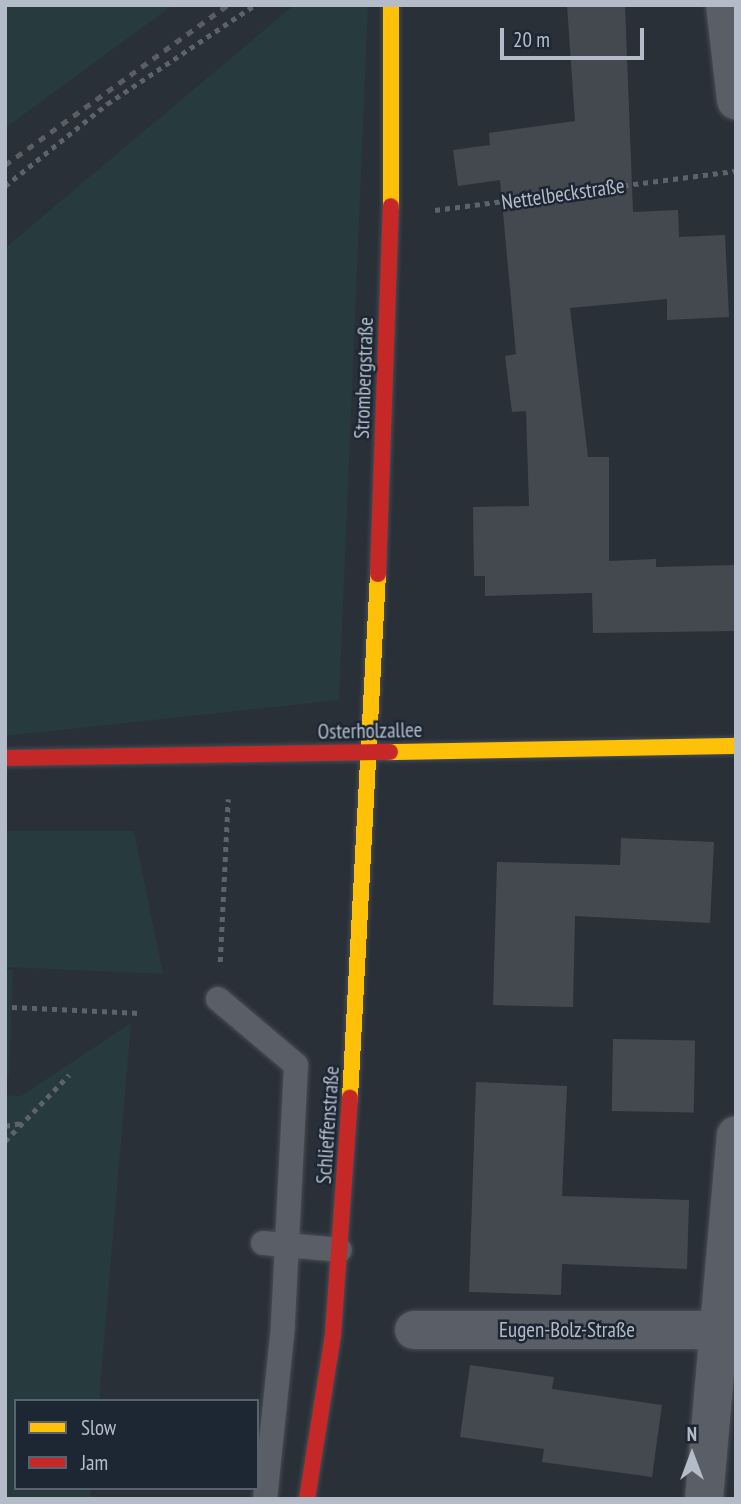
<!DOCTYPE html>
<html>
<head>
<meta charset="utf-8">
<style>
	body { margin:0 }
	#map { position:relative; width:741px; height:1504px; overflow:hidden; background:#2a3038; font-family:"PT Sans Narrow",sans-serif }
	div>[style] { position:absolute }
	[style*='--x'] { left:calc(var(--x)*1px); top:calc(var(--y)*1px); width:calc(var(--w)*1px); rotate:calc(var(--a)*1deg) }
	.green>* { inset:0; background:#273a3e }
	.building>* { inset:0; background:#444950; transform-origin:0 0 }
	.path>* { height:4.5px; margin-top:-2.25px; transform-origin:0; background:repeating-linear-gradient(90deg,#5d636a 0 5px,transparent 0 10px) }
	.roads { filter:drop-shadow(0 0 2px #484c53) drop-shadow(0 0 2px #484c53) }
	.lane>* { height:24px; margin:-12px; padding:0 12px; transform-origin:12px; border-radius:12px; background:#5a5e66 }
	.street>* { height:38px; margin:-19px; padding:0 19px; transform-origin:19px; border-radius:19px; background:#5a5e66 }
	.slow>* { height:16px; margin:-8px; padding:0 8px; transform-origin:8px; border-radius:8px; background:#ffc107 }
	.jam>* { height:16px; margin:-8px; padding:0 8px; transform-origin:8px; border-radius:8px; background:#c62828 }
	.rail>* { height:5px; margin-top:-2.5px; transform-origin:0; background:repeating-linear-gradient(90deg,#595d64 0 7px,transparent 0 14px) }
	span { translate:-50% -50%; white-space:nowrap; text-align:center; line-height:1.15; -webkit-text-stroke:5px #1d2633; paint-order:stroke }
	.street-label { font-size:21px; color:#b4bcc9 }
	.frame { position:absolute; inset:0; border:7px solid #b4bcc9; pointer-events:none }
	.legend { position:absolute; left:14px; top:1399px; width:245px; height:91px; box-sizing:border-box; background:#1d2633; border:2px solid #59626f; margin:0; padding:9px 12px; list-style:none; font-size:21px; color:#b4bcc9 }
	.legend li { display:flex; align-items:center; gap:14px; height:35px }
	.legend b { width:35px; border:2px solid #59626f }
	.north { position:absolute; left:657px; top:1420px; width:70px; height:70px; -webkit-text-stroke:5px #1d2633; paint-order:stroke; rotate:0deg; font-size:19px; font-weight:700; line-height:28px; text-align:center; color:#b4bcc9 }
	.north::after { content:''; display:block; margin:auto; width:24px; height:32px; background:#b4bcc9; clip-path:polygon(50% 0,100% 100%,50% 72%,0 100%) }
	.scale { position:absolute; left:500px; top:28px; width:144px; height:32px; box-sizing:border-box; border:4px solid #b4bcc9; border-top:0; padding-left:9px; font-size:21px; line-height:24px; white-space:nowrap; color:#b4bcc9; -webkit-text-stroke:5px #1d2633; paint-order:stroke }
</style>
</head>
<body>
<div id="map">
	<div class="green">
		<div style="clip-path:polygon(5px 5px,173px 5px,5px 128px)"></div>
		<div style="clip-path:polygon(294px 5px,368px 5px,339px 700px,5px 736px,5px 248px)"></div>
		<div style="clip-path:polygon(5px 831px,134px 831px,163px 974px,5px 967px)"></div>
		<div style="clip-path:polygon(5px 970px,13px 970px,9px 1078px,5px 1078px)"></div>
		<div style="clip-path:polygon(131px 1023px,99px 1401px,16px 1401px,16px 1488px,91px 1488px,90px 1499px,5px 1499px,5px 1095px,21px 1096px)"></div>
	</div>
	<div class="building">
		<div style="clip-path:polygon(567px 5px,625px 5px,633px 212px,678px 210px,679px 237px,725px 235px,729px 317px,667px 320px,667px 299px,570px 308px,588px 457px,609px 457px,609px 561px,656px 559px,656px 567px,736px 565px,736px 631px,593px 633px,592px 593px,485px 596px,485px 576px,474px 576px,473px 507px,529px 506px,526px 411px,512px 412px,505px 356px,516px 354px,500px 180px,458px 186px,453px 150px,490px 145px,489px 133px,575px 121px)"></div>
		<div style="clip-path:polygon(621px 838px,714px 842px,710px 923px,575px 916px,573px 1007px,493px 1005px,497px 862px,620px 865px)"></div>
		<div style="left:613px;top:1039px;width:82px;height:72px;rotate:1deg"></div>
		<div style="clip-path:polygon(476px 1082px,567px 1086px,562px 1196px,689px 1200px,687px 1269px,562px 1264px,561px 1295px,469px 1292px)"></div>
		<div style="clip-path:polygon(470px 1365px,554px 1377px,552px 1389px,662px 1405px,652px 1477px,542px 1462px,544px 1449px,460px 1437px)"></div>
	</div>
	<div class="path">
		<div style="--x:5;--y:186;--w:131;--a:-38.8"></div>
		<div style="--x:107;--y:104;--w:178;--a:-33.8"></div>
		<div style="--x:435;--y:210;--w:304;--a:-7.4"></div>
		<div style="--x:220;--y:962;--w:163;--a:-87.2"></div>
		<div style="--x:12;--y:1007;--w:129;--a:2.7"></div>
		<div style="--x:5;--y:1126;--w:17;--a:-10"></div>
		<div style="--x:5;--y:1141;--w:92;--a:-45.9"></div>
	</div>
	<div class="roads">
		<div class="lane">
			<div style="--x:218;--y:999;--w:102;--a:40.2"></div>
			<div style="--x:296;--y:1065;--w:261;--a:92.9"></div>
			<div style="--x:283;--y:1326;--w:174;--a:95.9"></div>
			<div style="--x:263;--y:1243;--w:77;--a:5.2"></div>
		</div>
		<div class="street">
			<div style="--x:725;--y:5;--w:96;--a:83.4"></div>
			<div style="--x:414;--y:1330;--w:307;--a:0"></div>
			<div style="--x:704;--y:1499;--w:365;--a:-85"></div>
		</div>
		<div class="slow">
			<div style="--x:391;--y:5;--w:201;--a:90"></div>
			<div style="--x:390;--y:752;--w:346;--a:-1"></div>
			<div style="--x:350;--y:1098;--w:525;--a:-86.94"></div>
		</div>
		<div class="jam">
			<div style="--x:378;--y:574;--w:368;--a:-88"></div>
			<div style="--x:5;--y:758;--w:385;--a:-0.9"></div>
			<div style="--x:307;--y:1499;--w:167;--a:-81"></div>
			<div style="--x:333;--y:1334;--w:237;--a:-85.9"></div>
		</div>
	</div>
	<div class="rail">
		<div style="--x:5;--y:165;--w:274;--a:-35.7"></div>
	</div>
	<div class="street-label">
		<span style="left:563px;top:194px;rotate:-8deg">Nettelbeckstraße</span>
		<span style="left:364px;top:378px;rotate:-88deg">Strombergstraße</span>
		<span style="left:370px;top:731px;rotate:-1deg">Osterholzallee</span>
		<span style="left:328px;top:1125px;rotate:-86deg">Schlieffenstraße</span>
		<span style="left:567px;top:1330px">Eugen-Bolz-Straße</span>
	</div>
	<div class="frame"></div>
	<ul class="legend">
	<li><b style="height:9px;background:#ffc107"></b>Slow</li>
	<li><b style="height:9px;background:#c62828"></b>Jam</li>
	</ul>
	<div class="north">N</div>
	<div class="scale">20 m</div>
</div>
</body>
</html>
